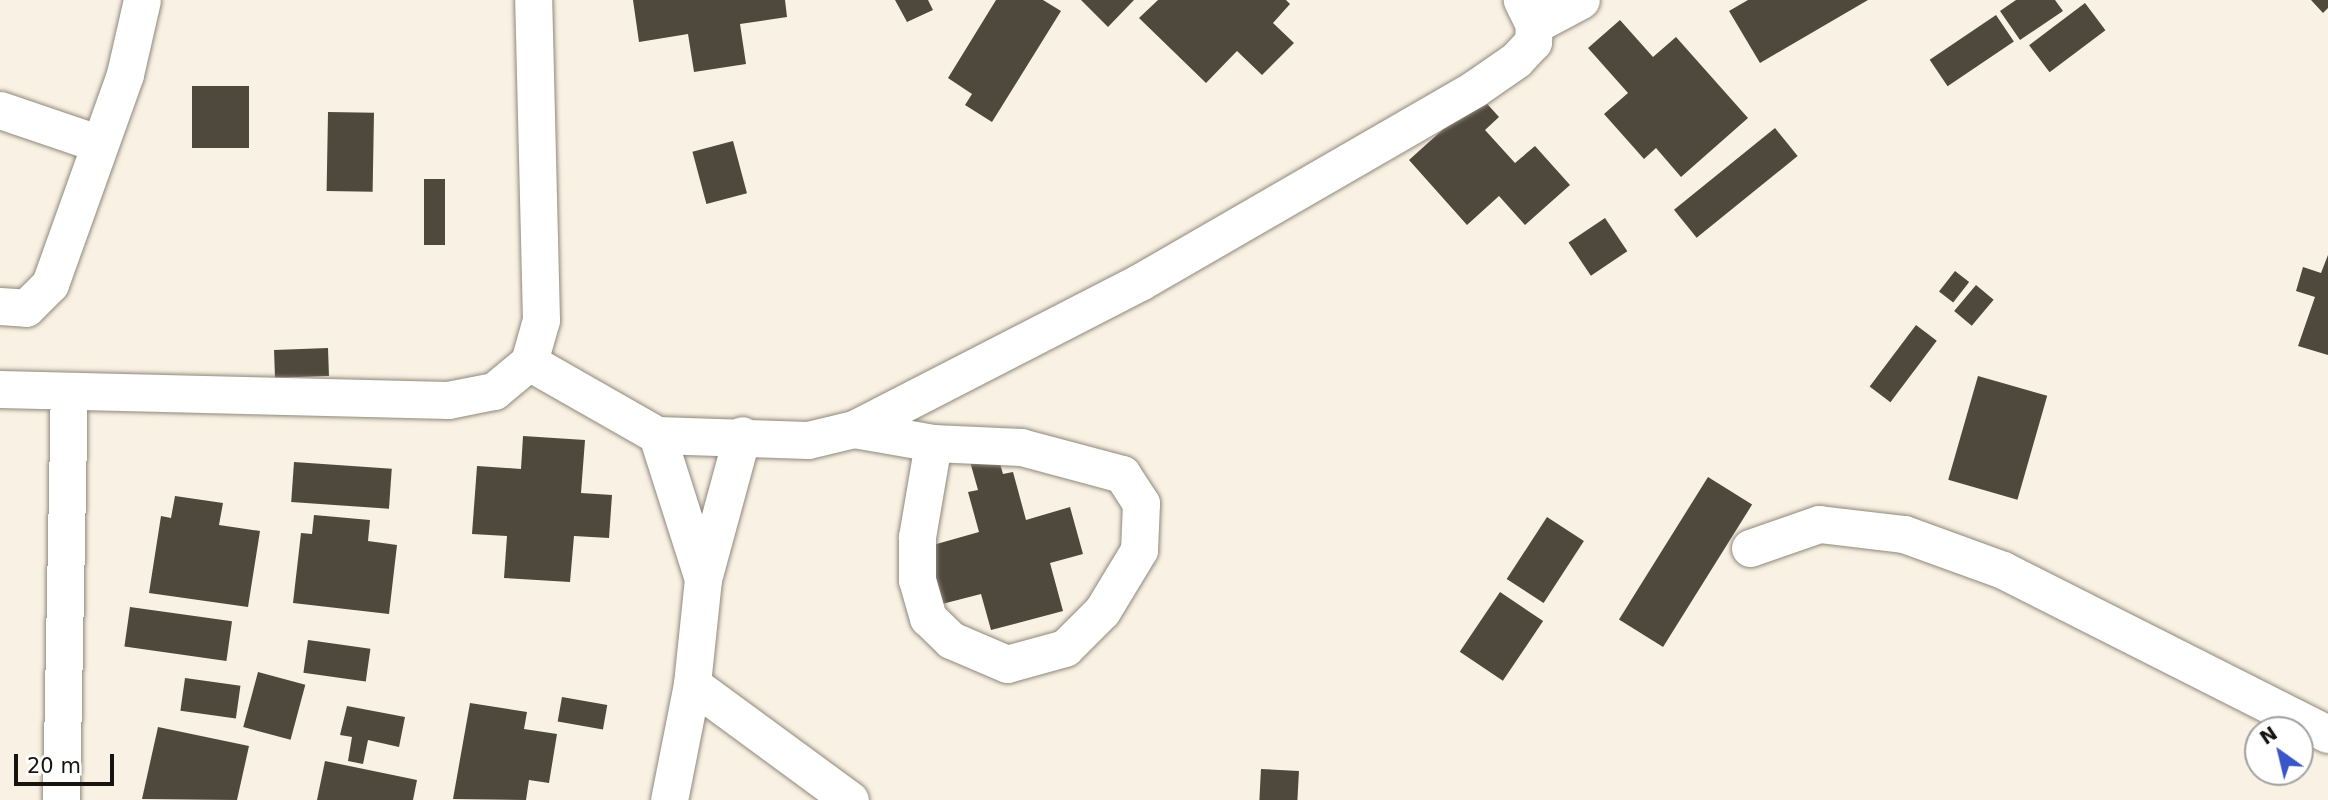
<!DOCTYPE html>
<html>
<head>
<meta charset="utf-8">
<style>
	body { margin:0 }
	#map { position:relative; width:2328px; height:800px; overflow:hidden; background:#f9f1e3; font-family:"DejaVu Sans",sans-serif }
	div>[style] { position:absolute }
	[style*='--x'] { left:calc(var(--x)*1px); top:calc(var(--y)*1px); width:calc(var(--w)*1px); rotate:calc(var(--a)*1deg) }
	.building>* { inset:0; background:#4f483d; transform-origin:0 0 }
	.roads { filter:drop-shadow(0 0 2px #8f887b) drop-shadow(0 0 2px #8f887b) }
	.minor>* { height:37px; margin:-18.5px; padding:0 18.5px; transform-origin:18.5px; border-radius:18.5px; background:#fff }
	span { translate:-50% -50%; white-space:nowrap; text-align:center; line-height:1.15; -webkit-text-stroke:7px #fff; paint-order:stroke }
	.north { position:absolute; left:2244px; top:716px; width:70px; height:70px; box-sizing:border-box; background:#fff; border:2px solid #a2a19f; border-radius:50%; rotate:326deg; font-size:19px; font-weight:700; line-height:28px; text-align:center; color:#171410 }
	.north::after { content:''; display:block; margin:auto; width:24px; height:32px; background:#3a55c7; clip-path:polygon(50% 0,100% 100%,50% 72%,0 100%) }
	.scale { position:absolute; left:14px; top:754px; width:100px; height:32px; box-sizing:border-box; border:4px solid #171410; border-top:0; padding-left:9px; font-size:21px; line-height:24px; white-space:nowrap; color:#171410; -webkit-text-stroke:5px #fff; paint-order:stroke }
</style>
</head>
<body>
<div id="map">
	<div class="building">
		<div style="clip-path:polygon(633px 0,785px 0,787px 17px,740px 24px,746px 64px,694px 72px,688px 34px,639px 42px)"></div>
		<div style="clip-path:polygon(895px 0,928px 0,933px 10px,907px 22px)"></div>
		<div style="clip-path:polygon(996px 0,1043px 0,1061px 11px,992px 122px,965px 105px,972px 94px,948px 78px)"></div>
		<div style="clip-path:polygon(1081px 0,1134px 0,1108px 27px)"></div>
		<div style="clip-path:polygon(1158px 0,1286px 0,1290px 4px,1273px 23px,1294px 43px,1262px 75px,1237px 51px,1206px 83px,1139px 18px)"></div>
		<div style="clip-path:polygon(1748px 0,1868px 0,1760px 63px,1729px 11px)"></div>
		<div style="clip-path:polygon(2016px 0,2055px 0,2063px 11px,2020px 40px,2000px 11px)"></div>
		<div style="clip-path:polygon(2311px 0,2328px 0,2328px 8px,2323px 13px)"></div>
		<div style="left:2085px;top:3px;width:34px;height:70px;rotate:53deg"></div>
		<div style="left:1996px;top:15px;width:32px;height:80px;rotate:56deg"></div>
		<div style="clip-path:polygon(1620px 20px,1653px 57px,1676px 37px,1748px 118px,1681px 177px,1656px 148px,1644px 159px,1604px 114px,1628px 93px,1588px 48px)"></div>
		<div style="left:192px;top:86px;width:57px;height:62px"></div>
		<div style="clip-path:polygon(1480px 96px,1499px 117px,1485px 130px,1515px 163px,1535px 146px,1570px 185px,1525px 225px,1499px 196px,1467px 225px,1409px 160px)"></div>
		<div style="left:328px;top:112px;width:46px;height:79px;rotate:1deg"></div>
		<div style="left:1775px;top:128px;width:36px;height:130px;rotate:51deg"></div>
		<div style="left:733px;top:141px;width:54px;height:42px;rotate:75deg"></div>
		<div style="left:424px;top:179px;width:21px;height:66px"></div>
		<div style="left:1605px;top:218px;width:40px;height:44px;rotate:56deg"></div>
		<div style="clip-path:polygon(2328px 255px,2328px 355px,2298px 346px,2315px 297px,2296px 291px,2303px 267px,2321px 273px)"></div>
		<div style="left:1955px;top:271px;width:18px;height:26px;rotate:38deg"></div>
		<div style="left:1976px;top:285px;width:23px;height:34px;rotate:40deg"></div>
		<div style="left:1916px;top:325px;width:26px;height:77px;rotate:37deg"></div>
		<div style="left:328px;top:348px;width:28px;height:54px;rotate:88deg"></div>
		<div style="left:1978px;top:376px;width:72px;height:108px;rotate:16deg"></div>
		<div style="clip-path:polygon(523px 436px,585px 440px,581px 493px,612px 495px,609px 538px,574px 536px,570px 582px,504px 578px,507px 536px,472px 534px,477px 466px,521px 469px)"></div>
		<div style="clip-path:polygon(996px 450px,1003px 474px,1013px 472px,1026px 520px,1070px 507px,1083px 554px,1050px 563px,1063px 611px,991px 630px,981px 594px,942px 604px,926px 547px,979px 532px,968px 492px,978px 490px,969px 458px)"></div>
		<div style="left:294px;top:462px;width:98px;height:40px;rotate:4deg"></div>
		<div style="left:1708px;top:477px;width:52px;height:168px;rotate:32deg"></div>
		<div style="clip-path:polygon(175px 496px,223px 503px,219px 525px,260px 531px,248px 607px,149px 593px,161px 516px,171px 518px)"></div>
		<div style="clip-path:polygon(314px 515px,370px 520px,368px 541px,397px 545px,389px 614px,293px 603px,301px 533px,312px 534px)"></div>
		<div style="left:1547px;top:517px;width:44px;height:74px;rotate:33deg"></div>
		<div style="left:1500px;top:592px;width:52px;height:72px;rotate:34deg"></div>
		<div style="left:130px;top:607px;width:103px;height:40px;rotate:8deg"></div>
		<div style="left:308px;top:640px;width:63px;height:33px;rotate:8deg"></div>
		<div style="left:258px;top:672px;width:49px;height:57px;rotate:15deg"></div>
		<div style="left:185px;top:678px;width:56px;height:33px;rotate:8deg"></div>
		<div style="left:562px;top:697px;width:46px;height:25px;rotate:10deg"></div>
		<div style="clip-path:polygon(470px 703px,527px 712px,524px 729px,557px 734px,549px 783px,529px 780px,526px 800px,453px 799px)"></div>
		<div style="clip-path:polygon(347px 706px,405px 717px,399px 747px,368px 740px,363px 764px,348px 761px,352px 737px,340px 735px)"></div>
		<div style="clip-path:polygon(158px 727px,249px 746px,237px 800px,142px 799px)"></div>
		<div style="clip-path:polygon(325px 761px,417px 780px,413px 800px,317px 800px)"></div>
		<div style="left:1261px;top:769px;width:38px;height:31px;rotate:3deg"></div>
	</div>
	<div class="roads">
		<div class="minor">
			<div style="--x:1534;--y:25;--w:53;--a:-28"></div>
			<div style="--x:0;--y:110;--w:102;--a:18.8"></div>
			<div style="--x:0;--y:306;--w:26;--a:4"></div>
			<div style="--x:26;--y:308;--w:34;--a:-45"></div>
			<div style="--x:50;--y:284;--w:223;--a:-70.3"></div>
			<div style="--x:125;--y:74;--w:76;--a:-77.1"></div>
			<div style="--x:529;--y:362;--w:147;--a:29.7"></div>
			<div style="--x:657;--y:435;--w:151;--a:72.3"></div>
			<div style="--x:703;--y:579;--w:106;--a:96"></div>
			<div style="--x:692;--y:684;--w:118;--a:101.2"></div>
			<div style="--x:0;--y:389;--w:448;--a:1.4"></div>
			<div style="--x:448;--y:400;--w:47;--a:-11.1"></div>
			<div style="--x:494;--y:391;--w:45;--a:-39.6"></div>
			<div style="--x:529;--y:362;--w:44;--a:-74.1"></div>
			<div style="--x:541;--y:320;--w:320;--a:-91.4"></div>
			<div style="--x:854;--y:429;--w:80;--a:10"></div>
			<div style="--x:933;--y:443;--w:88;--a:2.6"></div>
			<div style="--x:1021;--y:447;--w:105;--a:15"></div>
			<div style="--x:1122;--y:474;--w:35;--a:57"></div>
			<div style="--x:1141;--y:503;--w:47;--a:92.4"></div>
			<div style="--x:1139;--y:550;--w:71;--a:121.2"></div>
			<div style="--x:1102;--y:611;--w:52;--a:135"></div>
			<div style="--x:1065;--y:648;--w:60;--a:164.6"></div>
			<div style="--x:1007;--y:664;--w:61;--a:-156.8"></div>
			<div style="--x:951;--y:640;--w:32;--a:-136"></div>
			<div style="--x:928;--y:618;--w:40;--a:-106"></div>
			<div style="--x:917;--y:580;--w:43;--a:-90"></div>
			<div style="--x:917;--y:537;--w:95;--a:-80.3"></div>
			<div style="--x:657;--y:435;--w:151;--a:1.9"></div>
			<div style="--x:808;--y:440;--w:47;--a:-13.4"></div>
			<div style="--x:854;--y:429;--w:322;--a:-27.2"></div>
			<div style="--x:1140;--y:282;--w:386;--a:-30"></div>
			<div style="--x:1474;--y:89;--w:51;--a:-34.6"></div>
			<div style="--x:1516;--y:60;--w:25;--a:-47"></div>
			<div style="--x:1533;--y:42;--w:17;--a:-87"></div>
			<div style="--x:1534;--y:25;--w:28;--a:-116"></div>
			<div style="--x:1750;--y:548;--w:73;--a:-19.2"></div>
			<div style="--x:1819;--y:524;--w:86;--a:6.7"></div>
			<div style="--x:1904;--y:534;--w:105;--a:20"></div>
			<div style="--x:2003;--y:570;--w:364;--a:26.8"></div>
			<div style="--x:703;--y:579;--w:149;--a:-74.8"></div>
			<div style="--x:692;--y:684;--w:196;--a:36.3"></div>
			<div style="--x:61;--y:800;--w:407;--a:-88.9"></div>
		</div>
	</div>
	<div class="north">N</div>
	<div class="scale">20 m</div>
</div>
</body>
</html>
